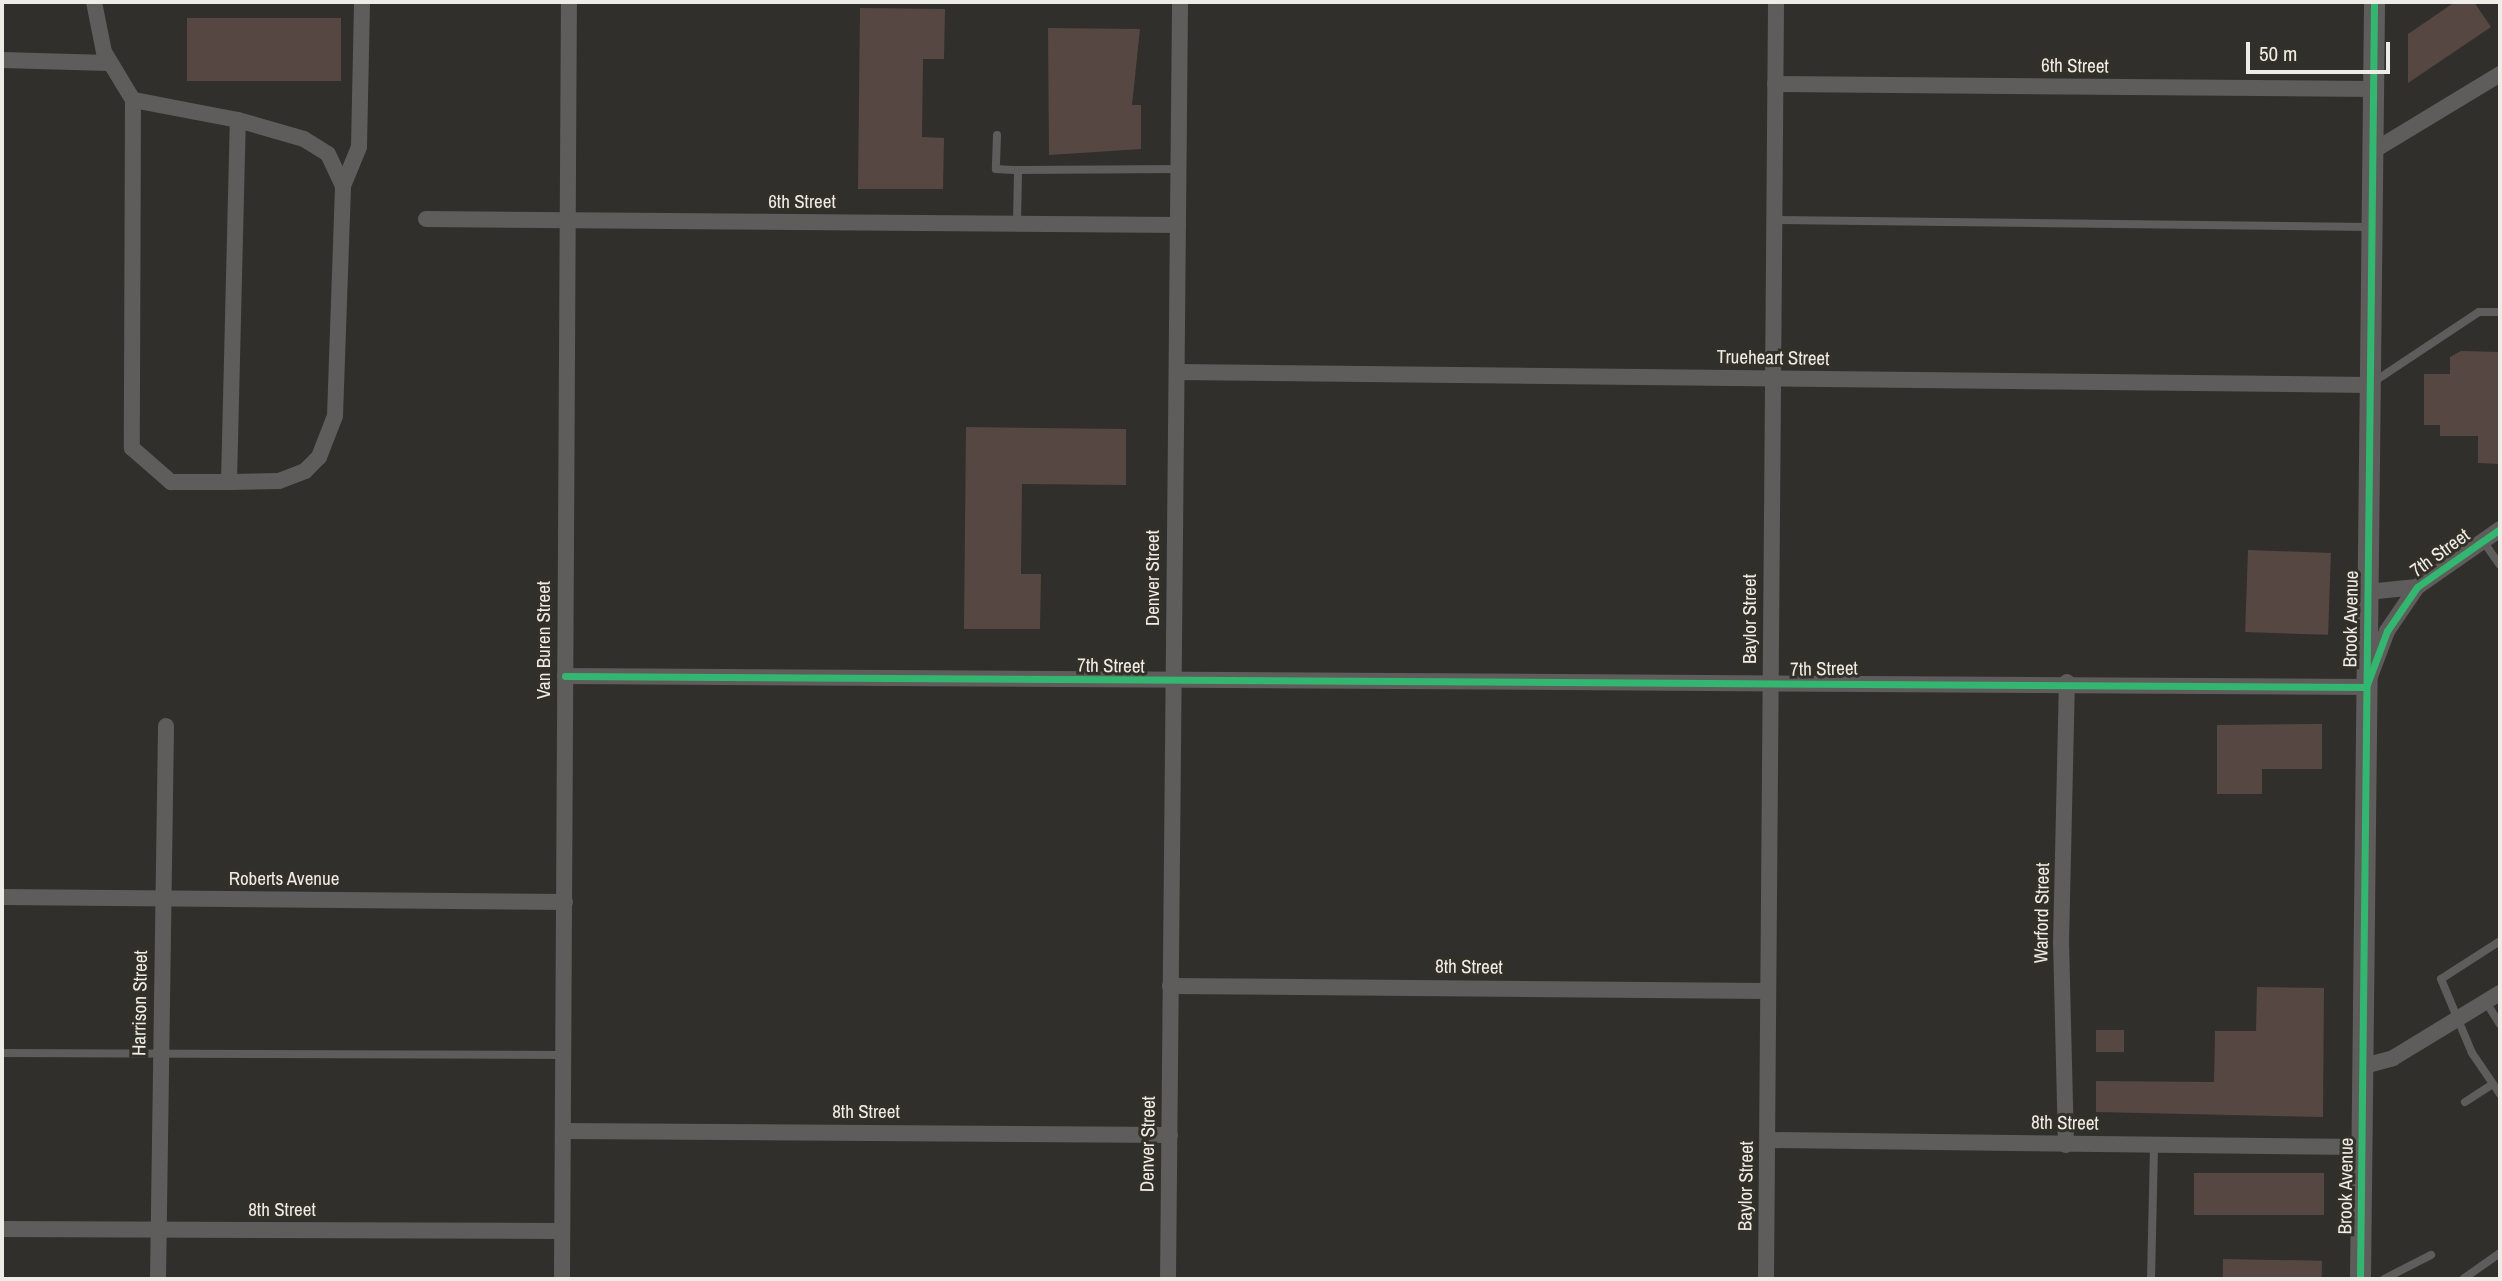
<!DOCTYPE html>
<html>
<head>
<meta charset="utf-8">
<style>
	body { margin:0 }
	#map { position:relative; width:2502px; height:1281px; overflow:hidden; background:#302f2b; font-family:"Archivo Narrow",sans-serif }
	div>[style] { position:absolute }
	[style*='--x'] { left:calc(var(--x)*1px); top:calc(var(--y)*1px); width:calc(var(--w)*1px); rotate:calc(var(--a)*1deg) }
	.building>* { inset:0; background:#574742; transform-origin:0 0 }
	.service>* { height:8px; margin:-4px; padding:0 4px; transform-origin:4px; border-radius:4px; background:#5e5d5b }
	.minor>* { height:16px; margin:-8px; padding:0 8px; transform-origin:8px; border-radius:8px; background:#5e5d5b }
	.tertiary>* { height:21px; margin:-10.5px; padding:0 10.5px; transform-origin:10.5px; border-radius:10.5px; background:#5e5d5b }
	.cycleway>* { height:7px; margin:-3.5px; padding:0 3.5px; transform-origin:3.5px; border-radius:3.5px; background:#33b770 }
	span { translate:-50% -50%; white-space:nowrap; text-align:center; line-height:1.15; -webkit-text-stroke:6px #333028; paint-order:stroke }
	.street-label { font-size:19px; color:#eeece7 }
	.frame { position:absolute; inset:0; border:4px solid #eeece7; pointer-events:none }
	.scale { position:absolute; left:2246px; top:42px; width:144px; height:32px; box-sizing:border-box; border:4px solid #eeece7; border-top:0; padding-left:9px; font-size:21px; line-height:24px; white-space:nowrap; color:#eeece7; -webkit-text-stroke:5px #333028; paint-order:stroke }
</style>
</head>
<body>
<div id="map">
	<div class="building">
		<div style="clip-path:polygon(2455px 2px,2474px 2px,2491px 27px,2408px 83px,2408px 34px)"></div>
		<div style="clip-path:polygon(860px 8px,945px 9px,944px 59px,923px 59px,922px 137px,944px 138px,943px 189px,858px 189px)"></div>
		<div style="left:187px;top:18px;width:154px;height:63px"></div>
		<div style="clip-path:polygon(1048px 28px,1140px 29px,1132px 105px,1141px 105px,1141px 149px,1049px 155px)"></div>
		<div style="clip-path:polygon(2461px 351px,2500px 352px,2500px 464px,2478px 463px,2478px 436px,2440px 436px,2440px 425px,2424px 425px,2424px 374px,2450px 374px,2450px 357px)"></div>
		<div style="clip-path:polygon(966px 427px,1126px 429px,1126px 485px,1022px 484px,1021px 574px,1041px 574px,1040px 629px,964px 629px)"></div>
		<div style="left:2248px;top:550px;width:83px;height:82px;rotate:2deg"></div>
		<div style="clip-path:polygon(2322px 724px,2322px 769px,2262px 769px,2262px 794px,2217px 794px,2217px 725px)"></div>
		<div style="clip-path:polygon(2257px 987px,2324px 988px,2323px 1117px,2096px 1112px,2096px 1081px,2214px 1082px,2215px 1031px,2256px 1031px)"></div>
		<div style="left:2096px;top:1030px;width:28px;height:22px"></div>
		<div style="left:2194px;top:1173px;width:130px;height:42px"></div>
		<div style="left:2223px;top:1259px;width:99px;height:20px;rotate:1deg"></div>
	</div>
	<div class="service">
		<div style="--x:997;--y:135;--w:34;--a:92"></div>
		<div style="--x:996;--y:169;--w:22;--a:3"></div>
		<div style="--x:1774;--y:220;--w:596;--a:0.67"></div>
		<div style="--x:1017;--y:224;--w:54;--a:-88.9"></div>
		<div style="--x:1018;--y:170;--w:160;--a:-0.4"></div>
		<div style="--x:2372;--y:383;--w:128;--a:-33.6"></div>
		<div style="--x:2479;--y:312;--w:21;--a:0"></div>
		<div style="--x:2483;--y:541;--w:29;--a:55"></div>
		<div style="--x:2500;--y:941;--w:70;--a:147.2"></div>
		<div style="--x:2441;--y:979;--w:80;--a:67.3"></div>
		<div style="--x:2472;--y:1053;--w:50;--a:55.7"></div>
		<div style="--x:2486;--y:1002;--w:26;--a:58"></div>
		<div style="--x:2;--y:1053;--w:561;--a:0.2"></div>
		<div style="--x:2465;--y:1102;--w:33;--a:-33"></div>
		<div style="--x:2151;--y:1279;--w:134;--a:-88.7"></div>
		<div style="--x:2384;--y:1279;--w:53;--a:-27.1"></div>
		<div style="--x:2463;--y:1279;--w:45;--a:-35.1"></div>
	</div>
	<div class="minor">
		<div style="--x:94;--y:2;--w:51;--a:78.7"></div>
		<div style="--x:104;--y:52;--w:56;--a:58.9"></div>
		<div style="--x:133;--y:100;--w:348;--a:90.2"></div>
		<div style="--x:132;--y:448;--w:52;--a:41.1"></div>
		<div style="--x:171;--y:482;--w:58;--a:0"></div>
		<div style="--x:229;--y:482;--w:362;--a:-88.6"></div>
		<div style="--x:238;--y:120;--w:107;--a:-169.2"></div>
		<div style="--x:2;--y:60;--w:107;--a:1.6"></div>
		<div style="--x:1775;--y:84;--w:599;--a:0.48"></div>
		<div style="--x:2373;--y:151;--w:149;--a:-31.2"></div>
		<div style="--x:343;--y:186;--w:42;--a:-67.7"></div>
		<div style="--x:359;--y:147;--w:145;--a:-88.8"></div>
		<div style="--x:426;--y:219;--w:752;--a:0.46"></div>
		<div style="--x:1177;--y:372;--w:1192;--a:0.62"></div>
		<div style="--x:229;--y:482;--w:50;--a:-1.1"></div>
		<div style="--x:279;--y:481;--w:28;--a:-21"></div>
		<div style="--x:305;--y:471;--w:20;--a:-45"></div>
		<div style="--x:319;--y:457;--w:44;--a:-68.7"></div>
		<div style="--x:335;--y:416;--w:230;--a:-88"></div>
		<div style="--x:343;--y:186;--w:35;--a:-115"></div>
		<div style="--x:328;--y:154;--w:28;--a:-148"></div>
		<div style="--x:304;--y:139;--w:69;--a:-163.9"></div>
		<div style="--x:2367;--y:592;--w:50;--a:-5.7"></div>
		<div style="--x:565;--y:676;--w:1801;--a:0.35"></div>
		<div style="--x:2366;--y:687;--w:60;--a:-69.4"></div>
		<div style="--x:2387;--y:631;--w:53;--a:-55.7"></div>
		<div style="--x:2417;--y:587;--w:101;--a:-34.9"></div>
		<div style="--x:2;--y:897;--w:563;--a:0.51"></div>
		<div style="--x:1170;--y:986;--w:598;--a:0.48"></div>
		<div style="--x:2364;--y:1066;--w:30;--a:-15"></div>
		<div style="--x:2393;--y:1058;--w:125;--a:-31.3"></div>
		<div style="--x:563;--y:1131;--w:607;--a:0.38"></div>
		<div style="--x:1768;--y:1140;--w:594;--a:0.68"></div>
		<div style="--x:2066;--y:1145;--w:202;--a:-91.4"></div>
		<div style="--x:2061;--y:943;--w:261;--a:-88.7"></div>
		<div style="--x:2;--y:1229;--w:560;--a:0.2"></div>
		<div style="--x:158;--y:1279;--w:553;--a:-89.17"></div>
		<div style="--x:562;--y:1279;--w:1277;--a:-89.69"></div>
		<div style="--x:1168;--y:1279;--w:1277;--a:-89.46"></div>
		<div style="--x:1766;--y:1279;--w:1277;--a:-89.55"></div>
	</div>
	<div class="tertiary">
		<div style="--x:2360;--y:1279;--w:1277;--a:-89.37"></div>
	</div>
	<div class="cycleway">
		<div style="--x:565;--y:676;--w:1801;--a:0.35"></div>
		<div style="--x:2366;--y:687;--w:60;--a:-69.4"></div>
		<div style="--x:2387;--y:631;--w:53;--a:-55.7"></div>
		<div style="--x:2417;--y:587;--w:101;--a:-34.9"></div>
		<div style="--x:2360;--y:1279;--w:1277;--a:-89.37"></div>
	</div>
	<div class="street-label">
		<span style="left:2075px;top:66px;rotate:1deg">6th Street</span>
		<span style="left:802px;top:202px">6th Street</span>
		<span style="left:1773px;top:358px;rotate:1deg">Trueheart Street</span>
		<span style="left:2440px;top:553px;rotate:-36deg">7th Street</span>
		<span style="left:1153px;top:578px;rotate:-90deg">Denver Street</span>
		<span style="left:1750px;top:619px;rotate:-90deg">Baylor Street</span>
		<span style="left:2351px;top:619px;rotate:-89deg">Brook Avenue</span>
		<span style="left:544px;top:640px;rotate:-90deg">Van Buren Street</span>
		<span style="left:1111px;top:666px;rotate:1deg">7th Street</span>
		<span style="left:1824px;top:669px;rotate:-1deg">7th Street</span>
		<span style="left:284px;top:879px">Roberts Avenue</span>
		<span style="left:2042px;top:913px;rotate:-89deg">Warford Street</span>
		<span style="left:1469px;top:967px;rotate:1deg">8th Street</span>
		<span style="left:140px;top:1003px;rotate:-89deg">Harrison Street</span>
		<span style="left:866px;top:1112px">8th Street</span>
		<span style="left:2065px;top:1123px;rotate:1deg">8th Street</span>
		<span style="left:1148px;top:1144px;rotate:-89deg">Denver Street</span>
		<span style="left:1746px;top:1186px;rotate:-89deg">Baylor Street</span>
		<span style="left:2346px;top:1186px;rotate:-89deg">Brook Avenue</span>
		<span style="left:282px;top:1210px">8th Street</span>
	</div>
	<div class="frame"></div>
	<div class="scale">50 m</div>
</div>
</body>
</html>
